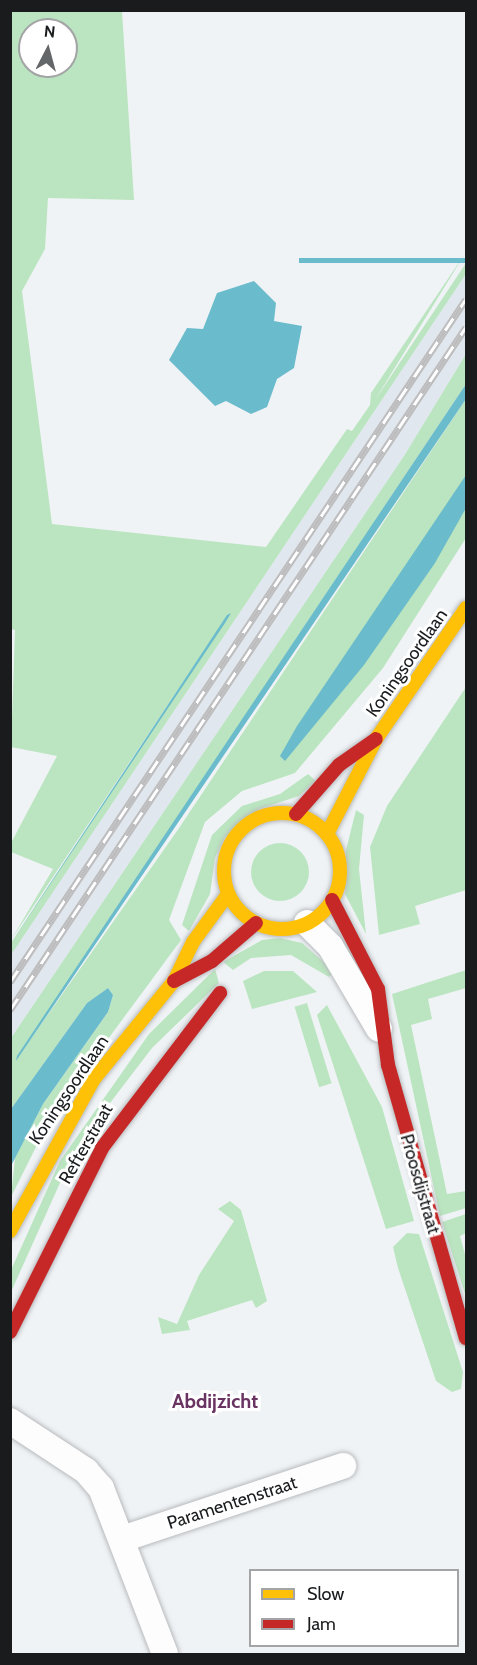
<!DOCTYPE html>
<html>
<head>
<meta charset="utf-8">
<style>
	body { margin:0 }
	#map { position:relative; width:477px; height:1665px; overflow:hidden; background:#f0f3f6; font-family:Cabin,sans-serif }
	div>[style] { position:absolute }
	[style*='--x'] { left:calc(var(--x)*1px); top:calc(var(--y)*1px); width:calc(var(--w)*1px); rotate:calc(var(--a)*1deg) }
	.built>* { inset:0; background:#e0e7ee }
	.green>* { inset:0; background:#bbe5c0; transform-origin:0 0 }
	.round { border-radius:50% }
	.water>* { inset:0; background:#6abbcb; transform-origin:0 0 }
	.roads { filter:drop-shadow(0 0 2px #b8bbbd) drop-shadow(0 0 2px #b8bbbd) }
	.street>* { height:26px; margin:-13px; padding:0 13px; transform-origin:13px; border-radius:13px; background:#fdfdfe }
	.slow>* { height:14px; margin:-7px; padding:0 7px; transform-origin:7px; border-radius:7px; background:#ffc107 }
	.slow>.ring { margin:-7px; padding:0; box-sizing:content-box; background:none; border:14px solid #ffc107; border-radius:50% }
	.jam>* { height:14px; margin:-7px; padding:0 7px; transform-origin:7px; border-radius:7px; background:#c62828 }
	.rail>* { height:7px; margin-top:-3.5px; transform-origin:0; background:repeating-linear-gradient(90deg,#fff 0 14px,#bdbdbe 0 28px); box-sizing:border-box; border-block:2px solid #bdbdbe }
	span { translate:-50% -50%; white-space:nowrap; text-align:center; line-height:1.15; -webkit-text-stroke:6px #fff; paint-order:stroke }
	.street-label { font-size:18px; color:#191b1d }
	.neighbourhood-label { font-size:20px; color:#693362; font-weight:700 }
	.frame { position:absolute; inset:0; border:12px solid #191b1d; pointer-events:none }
	.legend { position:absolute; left:249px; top:1569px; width:210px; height:78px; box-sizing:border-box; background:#fff; border:2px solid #a3a4a5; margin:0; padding:8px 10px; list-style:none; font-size:18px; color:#191b1d }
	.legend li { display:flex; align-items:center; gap:12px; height:30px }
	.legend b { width:30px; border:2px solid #a3a4a5 }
	.north { position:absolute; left:18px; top:18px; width:60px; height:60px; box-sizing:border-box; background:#fff; border:2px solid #a3a4a5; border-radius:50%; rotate:6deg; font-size:16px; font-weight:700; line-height:24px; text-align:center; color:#191b1d }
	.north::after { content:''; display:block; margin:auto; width:21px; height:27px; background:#646769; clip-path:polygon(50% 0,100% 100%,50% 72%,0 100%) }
</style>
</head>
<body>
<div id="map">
	<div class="built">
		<div style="clip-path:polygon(466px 274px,466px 354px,404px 456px,11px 1038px,11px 955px)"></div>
	</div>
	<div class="green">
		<div style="clip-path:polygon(evenodd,11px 11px,122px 11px,134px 200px,48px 198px,45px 249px,22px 291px,52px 524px,266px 547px,347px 429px,352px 431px,370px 405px,371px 393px,466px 252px,375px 400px,466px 263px,466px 274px,11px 955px,11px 943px,229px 613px,11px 940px,53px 869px,11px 852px,11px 843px,57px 756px,11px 747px,15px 630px,10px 629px,11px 11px,30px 30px,66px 30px,66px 66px,30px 66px,30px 30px)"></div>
		<div style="clip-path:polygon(466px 354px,466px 384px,16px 1060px,177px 831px,466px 399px,466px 538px,383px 668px,295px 773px,242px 791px,205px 822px,169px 920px,181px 940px,52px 1115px,11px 1197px,15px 1158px,43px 1104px,108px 1012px,113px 995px,108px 988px,87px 1003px,11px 1109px,11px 1038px,404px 456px)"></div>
		<div style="clip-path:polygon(466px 687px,466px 890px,415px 906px,420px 924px,379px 935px,370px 847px,387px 806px)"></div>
		<div style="clip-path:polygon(308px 774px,316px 781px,299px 796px,259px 809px,225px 837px,215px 858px,210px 894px,189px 931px,182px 925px,212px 835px,242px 806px,280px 794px)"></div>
		<div style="clip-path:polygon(356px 810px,364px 815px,359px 869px,366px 934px,345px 894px,346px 850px)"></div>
		<div class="round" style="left:251px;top:843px;width:58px;height:58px"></div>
		<div style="clip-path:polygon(280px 938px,302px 943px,335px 972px,329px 977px,291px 955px,251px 958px,233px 970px,223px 962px,262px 940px)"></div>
		<div style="clip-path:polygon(215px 969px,219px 983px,152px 1048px,94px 1124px,64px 1174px,11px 1292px,11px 1270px,60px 1161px,149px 1034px)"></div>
		<div style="clip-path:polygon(466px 970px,466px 988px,428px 999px,432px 1019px,411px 1025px,447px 1194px,466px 1191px,466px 1208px,440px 1216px,392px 994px)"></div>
		<div style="clip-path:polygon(264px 971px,293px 971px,317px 992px,252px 1009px,243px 981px)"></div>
		<div style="left:307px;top:1003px;width:84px;height:13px;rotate:73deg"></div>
		<div style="clip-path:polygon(327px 1005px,382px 1107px,414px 1221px,386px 1229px,317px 1015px)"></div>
		<div style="clip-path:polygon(230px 1201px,241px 1210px,267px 1301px,256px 1308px,252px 1300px,187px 1321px,190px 1330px,162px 1334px,158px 1317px,177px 1324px,199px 1275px,234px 1221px,218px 1209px)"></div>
		<div style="clip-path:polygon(466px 1214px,466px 1233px,460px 1236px,466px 1258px,466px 1297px,442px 1222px)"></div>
		<div style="clip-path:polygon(407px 1233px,419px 1234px,463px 1372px,461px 1389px,452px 1392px,436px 1381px,398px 1268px,393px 1247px)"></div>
	</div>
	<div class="water">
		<div style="left:466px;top:258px;width:5px;height:167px;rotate:90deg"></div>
		<div style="clip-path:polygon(254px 281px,276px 303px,274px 321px,302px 326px,294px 368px,277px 379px,267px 407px,251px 414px,226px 401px,215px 406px,169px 360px,187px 328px,203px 329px,217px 293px)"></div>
		<div style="clip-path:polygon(466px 384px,466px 399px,16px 1061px,17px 1056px)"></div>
		<div style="clip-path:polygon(466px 475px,466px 508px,435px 563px,364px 665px,285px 761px,280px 756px,297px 726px)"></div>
		<div style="clip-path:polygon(231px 613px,225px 623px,11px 943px,227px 615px)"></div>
		<div style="clip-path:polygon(108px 988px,113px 995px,108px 1012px,43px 1104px,11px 1166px,11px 1109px,87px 1003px)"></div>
	</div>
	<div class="roads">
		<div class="street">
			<div style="--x:307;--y:923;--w:33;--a:45"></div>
			<div style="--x:330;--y:946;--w:96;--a:59.4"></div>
			<div style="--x:10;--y:1421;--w:91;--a:33.3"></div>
			<div style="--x:86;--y:1471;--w:23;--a:49"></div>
			<div style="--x:101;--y:1488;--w:178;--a:68.9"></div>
			<div style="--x:122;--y:1539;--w:233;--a:-18.3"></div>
		</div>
		<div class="slow">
			<div class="ring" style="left:224px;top:813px;width:102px;height:102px"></div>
			<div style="--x:327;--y:834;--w:107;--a:-62.7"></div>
			<div style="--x:376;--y:739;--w:159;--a:-55.5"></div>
			<div style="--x:10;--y:1231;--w:174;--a:-61.1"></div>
			<div style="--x:94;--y:1079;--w:127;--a:-50.8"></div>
			<div style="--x:174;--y:981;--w:43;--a:-64"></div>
			<div style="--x:193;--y:942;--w:59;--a:-53.9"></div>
		</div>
		<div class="jam">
			<div style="--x:296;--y:814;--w:65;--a:-48.7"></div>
			<div style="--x:339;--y:765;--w:45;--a:-35.1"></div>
			<div style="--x:332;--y:900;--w:100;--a:62.7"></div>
			<div style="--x:378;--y:989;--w:77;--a:82.5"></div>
			<div style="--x:388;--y:1065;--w:284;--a:74.1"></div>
			<div style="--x:174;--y:981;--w:43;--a:-27.8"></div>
			<div style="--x:212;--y:961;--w:58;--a:-40.8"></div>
			<div style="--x:10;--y:1332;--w:206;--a:-63.4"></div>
			<div style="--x:102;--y:1148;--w:195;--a:-52.7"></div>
		</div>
	</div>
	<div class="rail">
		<div style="--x:10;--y:982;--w:821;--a:-56.27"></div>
		<div style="--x:10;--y:1010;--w:821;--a:-56.27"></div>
	</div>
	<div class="street-label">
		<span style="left:407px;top:663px;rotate:-55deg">Koningsoordlaan</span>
		<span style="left:69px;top:1090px;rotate:-56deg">Koningsoordlaan</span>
		<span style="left:86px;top:1144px;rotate:-60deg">Refterstraat</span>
		<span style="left:420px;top:1184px;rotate:74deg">Proosdijstraat</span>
		<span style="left:232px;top:1503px;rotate:-18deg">Paramentenstraat</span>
	</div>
	<div class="neighbourhood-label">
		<span style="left:215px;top:1401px">Abdijzicht</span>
	</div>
	<div class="frame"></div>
	<ul class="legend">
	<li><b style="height:8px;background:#ffc107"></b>Slow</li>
	<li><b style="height:8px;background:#c62828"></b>Jam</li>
	</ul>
	<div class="north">N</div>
</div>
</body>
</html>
